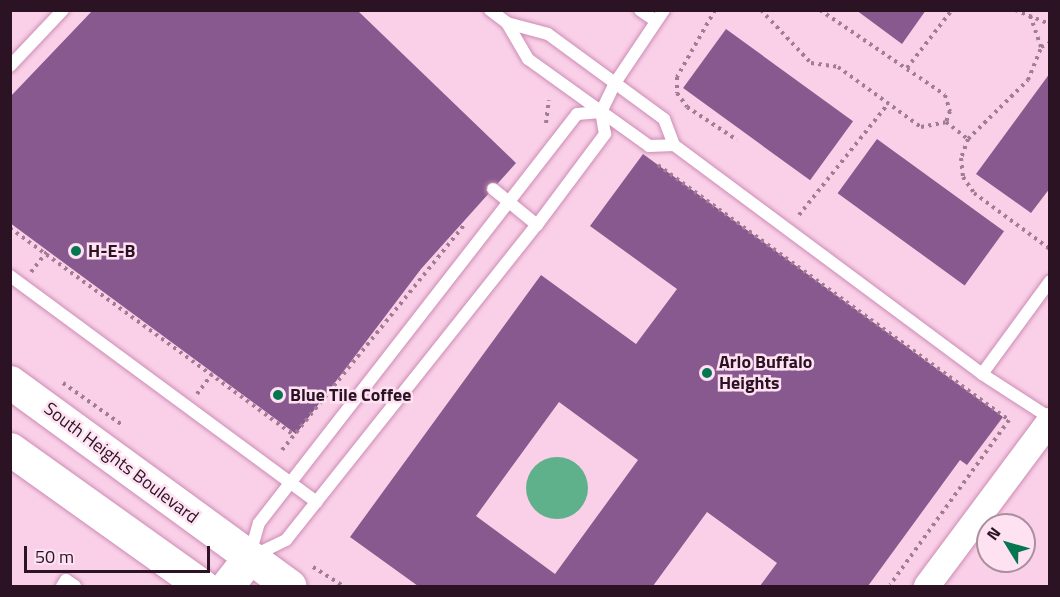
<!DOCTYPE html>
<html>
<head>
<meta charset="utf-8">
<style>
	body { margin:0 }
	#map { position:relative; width:1060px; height:597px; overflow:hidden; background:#fad0e8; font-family:"Titillium Web",sans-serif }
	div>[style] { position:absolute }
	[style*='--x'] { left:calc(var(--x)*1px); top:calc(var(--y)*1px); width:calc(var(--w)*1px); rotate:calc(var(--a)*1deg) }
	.water>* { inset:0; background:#5fb18b }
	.round { border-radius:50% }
	.building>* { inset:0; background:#88598f; transform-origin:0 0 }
	.path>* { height:4px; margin-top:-2px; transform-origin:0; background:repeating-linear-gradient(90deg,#9f7d92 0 3px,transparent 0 7.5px) }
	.roads { filter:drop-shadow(0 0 2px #cd8cb4) drop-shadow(0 0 2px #cd8cb4) }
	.service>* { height:12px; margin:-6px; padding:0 6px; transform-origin:6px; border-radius:6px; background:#fff }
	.minor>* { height:26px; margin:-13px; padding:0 13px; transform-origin:13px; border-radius:13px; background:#fff }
	.secondary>* { height:33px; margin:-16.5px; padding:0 16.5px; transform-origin:16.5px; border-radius:16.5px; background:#fff }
	.dots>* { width:16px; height:16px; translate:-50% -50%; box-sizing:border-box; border:3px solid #fee2f2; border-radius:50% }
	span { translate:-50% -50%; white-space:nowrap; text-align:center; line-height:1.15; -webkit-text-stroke:5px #fee2f2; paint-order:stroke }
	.poi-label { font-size:18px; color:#2b1323; font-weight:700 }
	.left { translate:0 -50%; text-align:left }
	.street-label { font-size:18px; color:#2b1323 }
	.frame { position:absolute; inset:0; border:12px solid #2b1323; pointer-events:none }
	.north { position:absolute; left:976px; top:513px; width:60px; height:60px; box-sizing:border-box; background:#fee2f2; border:2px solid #aa8f9f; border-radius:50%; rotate:307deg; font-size:16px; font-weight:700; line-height:24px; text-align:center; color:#2b1323 }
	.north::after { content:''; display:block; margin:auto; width:21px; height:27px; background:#067651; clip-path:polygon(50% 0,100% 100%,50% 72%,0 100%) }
	.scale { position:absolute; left:24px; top:546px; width:186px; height:27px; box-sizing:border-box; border:3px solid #2b1323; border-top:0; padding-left:8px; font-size:18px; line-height:21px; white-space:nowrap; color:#2b1323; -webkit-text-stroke:4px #fee2f2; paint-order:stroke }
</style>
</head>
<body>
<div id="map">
	<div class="water">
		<div class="round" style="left:526px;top:457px;width:62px;height:62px"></div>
	</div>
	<div class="building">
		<div style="clip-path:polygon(93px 10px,357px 10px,516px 163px,421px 269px,296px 434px,10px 223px,10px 97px)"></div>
		<div style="clip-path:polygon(856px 10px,926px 10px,902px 44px)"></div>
		<div style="left:726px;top:29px;width:157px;height:73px;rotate:36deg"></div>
		<div style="clip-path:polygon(1050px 73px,1050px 188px,1031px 213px,976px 174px)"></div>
		<div style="left:877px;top:139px;width:157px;height:67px;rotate:36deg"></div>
		<div style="clip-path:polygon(evenodd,643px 154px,1003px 417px,967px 465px,960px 460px,868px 586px,760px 586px,777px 563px,707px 512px,653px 586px,418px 586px,350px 537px,541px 275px,636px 344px,677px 289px,590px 226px,643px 154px,559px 402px,638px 460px,555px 574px,476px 516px,559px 402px)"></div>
	</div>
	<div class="path">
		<div style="--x:715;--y:10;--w:77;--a:119.6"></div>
		<div style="--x:677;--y:77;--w:16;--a:90"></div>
		<div style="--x:677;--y:93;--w:17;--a:54"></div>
		<div style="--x:687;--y:107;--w:60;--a:33.4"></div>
		<div style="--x:761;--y:10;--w:73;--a:46.7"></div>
		<div style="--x:811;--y:63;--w:27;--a:8"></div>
		<div style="--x:838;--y:67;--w:102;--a:35.9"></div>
		<div style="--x:921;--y:127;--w:25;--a:-11"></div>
		<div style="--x:820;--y:10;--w:151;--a:34.2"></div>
		<div style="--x:945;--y:95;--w:17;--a:73"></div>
		<div style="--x:950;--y:111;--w:12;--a:110"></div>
		<div style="--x:946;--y:122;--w:28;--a:38"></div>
		<div style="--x:968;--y:139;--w:20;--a:110"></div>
		<div style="--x:961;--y:158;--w:19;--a:84"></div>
		<div style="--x:963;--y:177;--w:19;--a:55"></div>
		<div style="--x:974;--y:193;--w:94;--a:36.4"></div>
		<div style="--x:1015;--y:10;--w:38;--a:22"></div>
		<div style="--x:1041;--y:47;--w:10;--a:-24"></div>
		<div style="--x:907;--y:68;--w:73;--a:-52.2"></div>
		<div style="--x:546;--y:123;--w:23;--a:-83"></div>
		<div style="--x:968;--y:139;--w:84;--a:-44.5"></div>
		<div style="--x:1028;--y:80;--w:35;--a:-68"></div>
		<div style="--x:1041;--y:47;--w:39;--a:-109"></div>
		<div style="--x:658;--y:165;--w:434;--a:36"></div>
		<div style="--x:1009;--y:420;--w:203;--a:125.8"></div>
		<div style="--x:799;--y:215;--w:142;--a:-51.3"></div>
		<div style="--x:10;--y:228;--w:351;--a:36.1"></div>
		<div style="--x:31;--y:272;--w:28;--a:-52"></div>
		<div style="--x:63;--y:383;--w:72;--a:35.4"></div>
		<div style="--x:197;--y:394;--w:26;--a:-53"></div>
		<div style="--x:282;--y:450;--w:291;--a:-51"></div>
		<div style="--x:313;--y:567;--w:36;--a:32"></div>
	</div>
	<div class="roads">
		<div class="service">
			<div style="--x:490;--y:10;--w:21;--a:37"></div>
			<div style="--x:507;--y:23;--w:42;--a:15"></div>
			<div style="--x:548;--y:34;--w:144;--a:36.2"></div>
			<div style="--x:664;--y:119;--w:28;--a:69"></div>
			<div style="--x:674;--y:145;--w:384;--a:36.6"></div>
			<div style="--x:982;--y:374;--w:81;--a:32.9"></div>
			<div style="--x:640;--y:10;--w:19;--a:35"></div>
			<div style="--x:507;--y:23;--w:42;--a:59.7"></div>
			<div style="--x:528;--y:59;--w:149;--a:35.7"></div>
			<div style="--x:649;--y:146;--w:25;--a:-2"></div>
			<div style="--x:10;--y:66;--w:77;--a:-46.6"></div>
			<div style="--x:493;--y:189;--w:57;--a:39.3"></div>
			<div style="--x:10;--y:276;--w:381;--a:36.4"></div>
			<div style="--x:982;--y:374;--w:115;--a:-53.8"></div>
			<div style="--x:250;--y:554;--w:32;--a:-74"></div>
			<div style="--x:259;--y:523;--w:518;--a:-52.13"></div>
			<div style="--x:577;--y:114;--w:24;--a:-5"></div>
			<div style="--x:253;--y:556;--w:37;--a:-26"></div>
			<div style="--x:286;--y:540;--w:403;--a:-51.5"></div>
			<div style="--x:537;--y:225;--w:114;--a:-53.2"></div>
			<div style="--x:605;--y:134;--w:22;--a:-100"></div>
			<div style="--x:601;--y:112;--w:32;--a:-64"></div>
			<div style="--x:615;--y:83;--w:88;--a:-56.1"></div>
			<div style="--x:62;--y:586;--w:7;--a:-56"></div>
			<div style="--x:66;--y:580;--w:11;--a:34"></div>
		</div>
		<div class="minor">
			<div style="--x:927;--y:586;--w:206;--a:-53.3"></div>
		</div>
		<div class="secondary">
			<div style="--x:10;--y:382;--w:346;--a:36.1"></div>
			<div style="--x:10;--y:449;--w:236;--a:35.5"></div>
			<div style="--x:227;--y:586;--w:36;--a:-52"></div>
		</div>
	</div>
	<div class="dots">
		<div style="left:76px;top:251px;background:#067651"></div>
		<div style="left:707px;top:373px;background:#067651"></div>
		<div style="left:278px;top:395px;background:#067651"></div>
	</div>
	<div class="poi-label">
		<span class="left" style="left:88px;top:251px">H-E-B</span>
		<span class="left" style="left:719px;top:373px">Arlo Buffalo<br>Heights</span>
		<span class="left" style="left:290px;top:395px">Blue Tile Coffee</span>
	</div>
	<div class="street-label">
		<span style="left:121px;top:463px;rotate:37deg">South Heights Boulevard</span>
	</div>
	<div class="frame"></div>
	<div class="north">N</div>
	<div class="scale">50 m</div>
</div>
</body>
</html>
